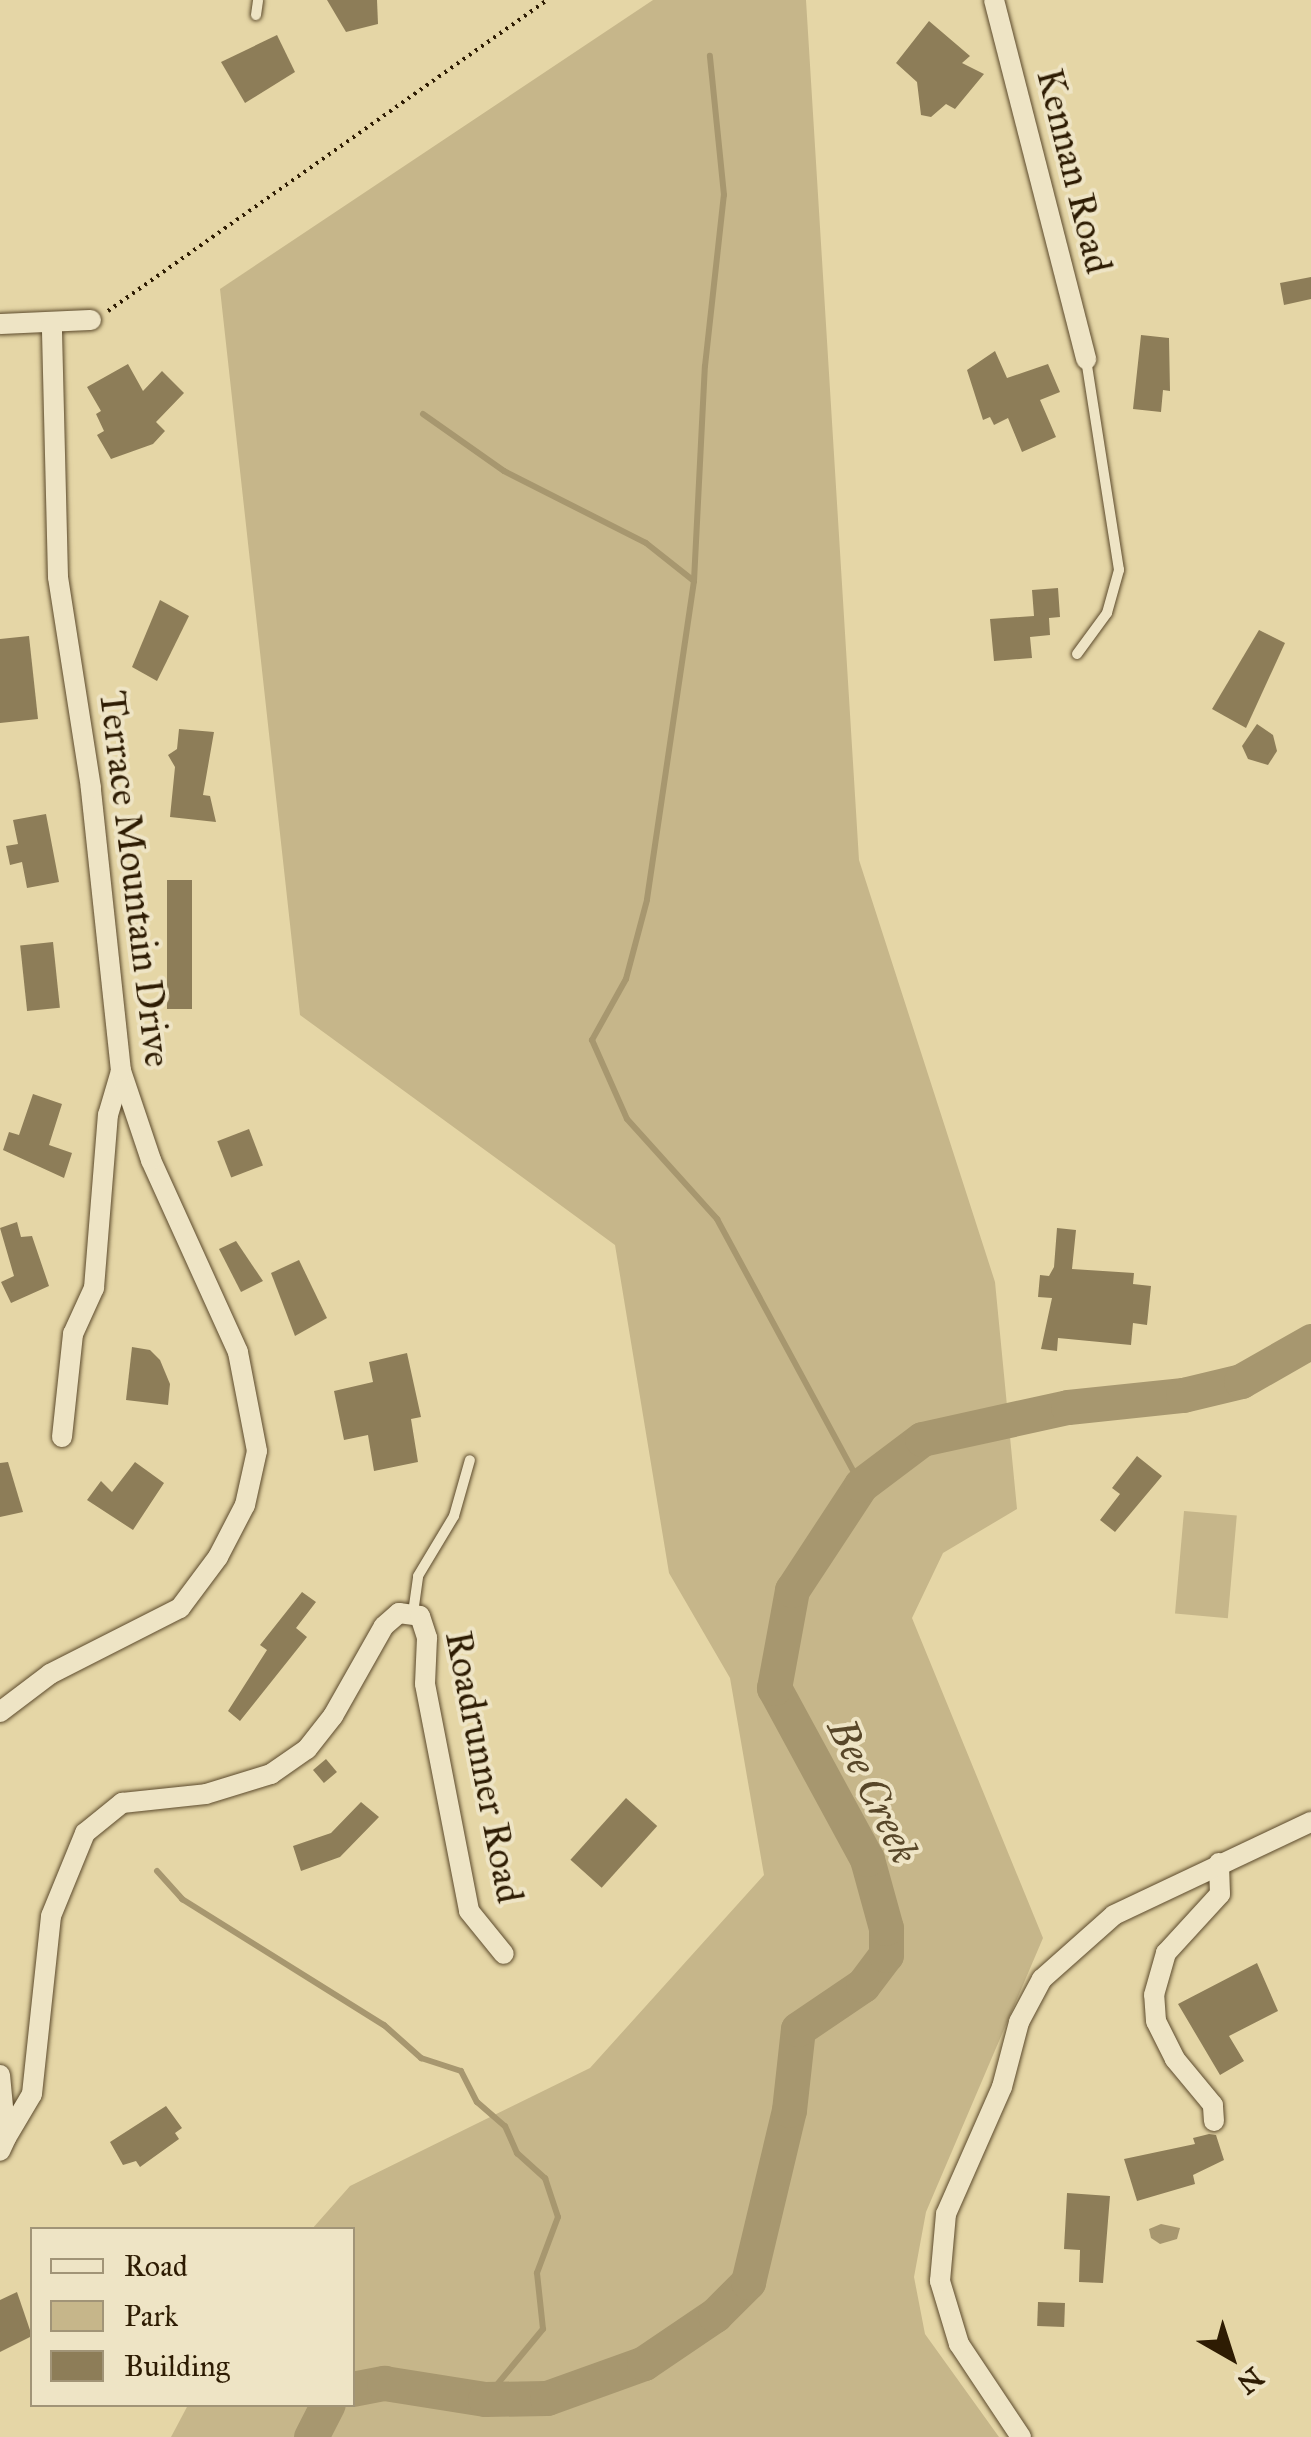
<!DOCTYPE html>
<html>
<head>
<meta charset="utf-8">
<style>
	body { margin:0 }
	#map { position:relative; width:1311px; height:2437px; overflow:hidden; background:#e5d6a6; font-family:"IM FELL Great Primer",serif }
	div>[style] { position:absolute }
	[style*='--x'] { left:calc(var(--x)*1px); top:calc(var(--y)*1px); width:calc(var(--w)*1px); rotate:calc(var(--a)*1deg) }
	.green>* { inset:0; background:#c6b68a; transform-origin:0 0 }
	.water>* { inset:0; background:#a7976f }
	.stream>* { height:6px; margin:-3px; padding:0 3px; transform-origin:3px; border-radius:3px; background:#a7976f }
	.river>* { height:35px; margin:-17.5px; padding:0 17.5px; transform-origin:17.5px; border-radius:17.5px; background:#a7976f }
	.building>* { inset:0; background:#8d7d58; transform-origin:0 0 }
	.path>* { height:4px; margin-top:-2px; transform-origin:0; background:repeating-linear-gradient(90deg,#2e1c03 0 2.5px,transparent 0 7.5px) }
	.roads { filter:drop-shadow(0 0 2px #5c4a2c) drop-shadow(0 0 2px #5c4a2c) }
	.service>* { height:10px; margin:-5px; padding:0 5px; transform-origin:5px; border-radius:5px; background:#eee4c5 }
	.minor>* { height:20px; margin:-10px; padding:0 10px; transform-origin:10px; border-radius:10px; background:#eee4c5 }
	span { translate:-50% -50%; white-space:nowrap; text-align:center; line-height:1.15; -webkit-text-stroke:8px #eee4c5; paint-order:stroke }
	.street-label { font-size:38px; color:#2e1c03 }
	.water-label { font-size:40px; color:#584729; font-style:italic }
	.legend { position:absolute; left:30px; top:2227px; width:325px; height:180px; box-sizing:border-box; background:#eee4c5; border:2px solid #a19477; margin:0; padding:12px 18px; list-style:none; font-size:30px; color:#2e1c03 }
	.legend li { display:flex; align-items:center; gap:20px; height:50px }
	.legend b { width:50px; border:2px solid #a19477 }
	.north { position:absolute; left:1181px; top:2307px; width:100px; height:100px; -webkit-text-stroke:8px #eee4c5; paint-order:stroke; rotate:141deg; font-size:28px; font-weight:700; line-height:40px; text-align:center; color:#2e1c03 }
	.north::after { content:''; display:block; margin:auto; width:35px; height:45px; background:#2e1c03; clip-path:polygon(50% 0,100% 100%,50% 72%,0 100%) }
</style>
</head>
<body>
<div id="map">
	<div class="green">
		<div style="clip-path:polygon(653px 0,806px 0,859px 860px,995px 1282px,1017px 1509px,943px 1553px,912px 1618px,1043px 1938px,926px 2212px,914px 2277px,925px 2334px,999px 2437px,171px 2437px,188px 2405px,352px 2404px,352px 2230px,312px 2229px,350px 2186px,590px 2068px,764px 1875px,730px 1678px,669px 1573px,615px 1245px,300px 1015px,220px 289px)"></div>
		<div style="left:1184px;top:1511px;width:53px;height:103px;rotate:5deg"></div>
	</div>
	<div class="water">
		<div style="clip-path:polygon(1161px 2224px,1180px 2228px,1177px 2239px,1160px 2244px,1151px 2238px,1149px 2229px)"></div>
	</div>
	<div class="stream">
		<div style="--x:423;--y:414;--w:99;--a:35.1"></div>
		<div style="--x:504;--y:471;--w:159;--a:26.9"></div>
		<div style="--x:646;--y:543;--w:61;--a:38.4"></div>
		<div style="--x:694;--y:581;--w:322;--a:98.4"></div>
		<div style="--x:647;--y:900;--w:82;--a:104.9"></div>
		<div style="--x:626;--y:979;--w:70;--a:119.1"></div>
		<div style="--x:592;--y:1040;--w:86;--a:66.1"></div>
		<div style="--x:627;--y:1119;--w:135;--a:48"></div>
		<div style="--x:717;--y:1219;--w:302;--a:61.6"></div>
		<div style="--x:694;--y:581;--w:215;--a:-87.1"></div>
		<div style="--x:705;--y:366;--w:172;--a:-83.7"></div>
		<div style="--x:724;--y:195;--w:140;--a:-95.8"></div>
		<div style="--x:157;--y:1871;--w:38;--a:48"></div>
		<div style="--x:182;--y:1899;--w:238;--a:32"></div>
		<div style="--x:384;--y:2025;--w:50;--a:41.7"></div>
		<div style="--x:421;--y:2058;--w:42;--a:18"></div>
		<div style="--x:461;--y:2071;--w:35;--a:63"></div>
		<div style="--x:477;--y:2102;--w:37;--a:41"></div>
		<div style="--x:505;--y:2126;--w:30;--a:66"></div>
		<div style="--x:517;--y:2153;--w:38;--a:42"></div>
		<div style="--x:545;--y:2178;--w:41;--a:71.6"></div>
		<div style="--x:558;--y:2217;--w:60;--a:110.6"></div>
		<div style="--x:537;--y:2273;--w:56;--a:83.9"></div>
		<div style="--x:543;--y:2329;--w:91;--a:129.6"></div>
	</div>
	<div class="river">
		<div style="--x:352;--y:2389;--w:33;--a:-11"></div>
		<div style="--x:384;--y:2383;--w:102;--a:9"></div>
		<div style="--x:485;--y:2399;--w:62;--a:-0.9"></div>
		<div style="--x:547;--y:2398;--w:103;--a:-19.8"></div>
		<div style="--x:644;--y:2363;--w:86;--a:-34.1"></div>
		<div style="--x:715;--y:2315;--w:47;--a:-45"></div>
		<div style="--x:748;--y:2282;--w:177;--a:-76.6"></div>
		<div style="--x:789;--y:2110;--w:81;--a:-83.7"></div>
		<div style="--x:798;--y:2029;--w:78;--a:-34.1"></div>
		<div style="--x:863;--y:1985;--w:38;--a:-53"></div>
		<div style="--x:886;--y:1955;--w:27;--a:-90"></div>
		<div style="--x:886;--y:1928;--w:72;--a:-105.4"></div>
		<div style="--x:867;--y:1859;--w:195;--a:-118.5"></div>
		<div style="--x:774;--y:1688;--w:100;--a:-79.6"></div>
		<div style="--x:792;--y:1590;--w:126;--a:-56.7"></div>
		<div style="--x:861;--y:1485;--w:76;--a:-37"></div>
		<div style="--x:922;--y:1439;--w:149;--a:-12.4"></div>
		<div style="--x:1068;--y:1407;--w:116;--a:-6"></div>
		<div style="--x:1183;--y:1395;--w:60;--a:-13.6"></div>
		<div style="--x:1241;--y:1381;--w:81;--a:-29.7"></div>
		<div style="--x:311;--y:2437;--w:37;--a:-63"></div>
	</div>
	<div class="building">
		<div style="clip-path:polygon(327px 0,377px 0,378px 24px,346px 32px)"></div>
		<div style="clip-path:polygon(929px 21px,970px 56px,962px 63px,984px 74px,955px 109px,946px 104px,931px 117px,921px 115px,917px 82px,896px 63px)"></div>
		<div style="clip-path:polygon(277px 35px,295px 72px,245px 103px,221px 62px)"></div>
		<div style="clip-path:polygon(1311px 277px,1311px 299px,1284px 305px,1280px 283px)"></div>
		<div style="clip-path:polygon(1141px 335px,1169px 338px,1170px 391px,1163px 390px,1161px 412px,1133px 409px)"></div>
		<div style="clip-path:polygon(995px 351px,1007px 378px,1048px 364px,1060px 392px,1040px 400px,1056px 437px,1022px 452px,1008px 418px,994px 425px,990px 417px,983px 420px,967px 370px)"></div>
		<div style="clip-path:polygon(128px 364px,143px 391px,162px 371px,184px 393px,156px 422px,165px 431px,153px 444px,111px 459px,97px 435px,104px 431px,96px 414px,101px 411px,87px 387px)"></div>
		<div style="clip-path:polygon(1058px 588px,1060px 617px,1049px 618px,1050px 635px,1030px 637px,1032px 658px,994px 661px,990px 619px,1034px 616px,1032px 590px)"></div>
		<div style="clip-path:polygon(160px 600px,189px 616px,157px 681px,132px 667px)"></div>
		<div style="clip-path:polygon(1259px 630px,1285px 643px,1246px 728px,1212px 709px)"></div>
		<div style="clip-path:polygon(29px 636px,38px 719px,0 723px,0 639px)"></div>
		<div style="clip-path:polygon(1257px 724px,1273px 735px,1277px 751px,1268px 765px,1248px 759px,1242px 746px)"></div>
		<div style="clip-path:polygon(179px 729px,214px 732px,203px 795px,210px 796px,216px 822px,170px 817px,175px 767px,168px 755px,177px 749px)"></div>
		<div style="clip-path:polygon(46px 814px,59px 882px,27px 888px,22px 862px,10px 865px,6px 846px,18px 844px,13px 820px)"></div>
		<div style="left:167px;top:880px;width:25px;height:129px"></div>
		<div style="left:53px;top:942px;width:66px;height:33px;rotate:84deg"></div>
		<div style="clip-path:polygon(33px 1094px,62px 1104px,49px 1145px,72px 1153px,64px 1178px,3px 1150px,9px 1132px,19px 1135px)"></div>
		<div style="left:249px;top:1129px;width:39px;height:34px;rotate:69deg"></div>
		<div style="clip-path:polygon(17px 1222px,21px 1237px,32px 1236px,49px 1286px,11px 1303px,1px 1282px,14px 1276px,0 1228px)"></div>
		<div style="clip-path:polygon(1057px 1228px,1076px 1230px,1072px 1269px,1134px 1273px,1133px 1284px,1151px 1286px,1147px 1325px,1133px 1323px,1131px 1345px,1058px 1338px,1057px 1351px,1041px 1349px,1052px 1298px,1038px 1297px,1040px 1275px,1049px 1276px,1054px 1267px)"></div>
		<div style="clip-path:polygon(236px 1241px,263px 1281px,241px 1292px,219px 1249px)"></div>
		<div style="clip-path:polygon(299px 1260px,327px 1318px,295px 1336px,271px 1273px)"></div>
		<div style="clip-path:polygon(132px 1347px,150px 1350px,160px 1360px,170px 1384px,168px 1405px,126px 1400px)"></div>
		<div style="clip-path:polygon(407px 1353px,421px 1417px,411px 1419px,418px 1462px,374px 1471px,368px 1435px,344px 1440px,334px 1391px,373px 1382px,369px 1362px)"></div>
		<div style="clip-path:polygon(1137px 1456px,1162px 1476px,1115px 1532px,1100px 1520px,1120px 1494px,1112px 1488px)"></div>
		<div style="clip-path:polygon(8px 1462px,23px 1512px,0 1517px,0 1463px)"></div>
		<div style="clip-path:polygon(135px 1462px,164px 1483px,133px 1530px,87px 1500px,101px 1481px,112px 1492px)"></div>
		<div style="clip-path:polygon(302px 1592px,316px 1602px,296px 1628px,307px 1637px,240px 1721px,228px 1711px,267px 1650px,260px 1645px)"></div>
		<div style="left:326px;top:1759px;width:17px;height:17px;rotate:50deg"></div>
		<div style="left:626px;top:1798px;width:42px;height:83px;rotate:42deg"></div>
		<div style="clip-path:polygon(361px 1802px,379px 1817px,340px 1857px,301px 1871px,293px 1846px,331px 1833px)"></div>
		<div style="clip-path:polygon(1257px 1963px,1278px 2011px,1229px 2036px,1244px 2061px,1220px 2075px,1178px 2004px)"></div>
		<div style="clip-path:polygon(166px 2106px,182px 2128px,175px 2133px,179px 2139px,140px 2167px,136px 2161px,123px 2165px,110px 2142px)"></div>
		<div style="clip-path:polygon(1209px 2134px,1216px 2135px,1224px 2160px,1193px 2175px,1195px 2184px,1137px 2201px,1124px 2159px,1195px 2144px,1193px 2138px)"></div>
		<div style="clip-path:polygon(1067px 2193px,1110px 2196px,1103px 2283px,1079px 2282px,1080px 2250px,1064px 2249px)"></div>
		<div style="clip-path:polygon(17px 2292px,32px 2336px,0 2352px,0 2300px)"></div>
		<div style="left:1038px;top:2302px;width:27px;height:24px;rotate:2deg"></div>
	</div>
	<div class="path">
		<div style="--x:108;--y:311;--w:538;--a:-35.31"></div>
	</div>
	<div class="roads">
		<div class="service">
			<div style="--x:256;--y:15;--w:15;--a:-82"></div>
			<div style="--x:1077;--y:654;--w:51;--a:-53.8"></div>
			<div style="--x:1107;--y:613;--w:45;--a:-74.4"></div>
			<div style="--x:1119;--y:570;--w:214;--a:-98.9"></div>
			<div style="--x:413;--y:1613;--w:37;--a:-82"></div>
			<div style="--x:418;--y:1576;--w:70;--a:-59"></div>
			<div style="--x:454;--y:1516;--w:58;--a:-74.1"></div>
		</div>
		<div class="minor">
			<div style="--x:994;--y:0;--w:371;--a:75.6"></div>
			<div style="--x:0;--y:324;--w:91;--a:-2.5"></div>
			<div style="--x:62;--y:1437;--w:104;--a:-83.9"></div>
			<div style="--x:73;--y:1334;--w:51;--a:-65.5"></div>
			<div style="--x:94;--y:1288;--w:174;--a:-85.4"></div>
			<div style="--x:108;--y:1115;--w:46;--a:-73.5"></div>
			<div style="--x:0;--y:1712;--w:63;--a:-37.2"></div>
			<div style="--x:50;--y:1674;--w:146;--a:-26.9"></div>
			<div style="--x:180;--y:1608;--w:64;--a:-53.3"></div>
			<div style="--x:218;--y:1557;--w:59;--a:-62.6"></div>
			<div style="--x:245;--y:1505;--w:55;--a:-77.5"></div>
			<div style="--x:257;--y:1451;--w:101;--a:-100.9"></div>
			<div style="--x:238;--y:1352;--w:211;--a:-114.4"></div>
			<div style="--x:151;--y:1160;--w:94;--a:-108.6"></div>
			<div style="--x:121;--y:1071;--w:285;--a:-96.1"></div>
			<div style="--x:91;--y:788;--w:214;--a:-98.9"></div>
			<div style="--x:58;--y:577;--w:251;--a:-91.4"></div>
			<div style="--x:0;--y:2075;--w:63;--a:84.6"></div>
			<div style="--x:6;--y:2138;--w:14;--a:115"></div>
			<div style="--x:1214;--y:2121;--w:16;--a:-94"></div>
			<div style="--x:1213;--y:2105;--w:60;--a:-129.6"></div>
			<div style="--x:1175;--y:2059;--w:42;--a:-116.6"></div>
			<div style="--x:1156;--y:2021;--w:26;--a:-94"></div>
			<div style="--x:1154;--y:1995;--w:44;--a:-74.1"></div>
			<div style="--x:1166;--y:1953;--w:80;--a:-47.5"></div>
			<div style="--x:1220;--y:1894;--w:31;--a:-92"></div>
			<div style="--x:6;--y:2138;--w:51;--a:-59.4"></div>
			<div style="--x:32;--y:2094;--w:179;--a:-83.9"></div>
			<div style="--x:51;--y:1916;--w:90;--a:-67.7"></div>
			<div style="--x:85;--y:1833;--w:48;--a:-39"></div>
			<div style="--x:122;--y:1803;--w:84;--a:-6.1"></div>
			<div style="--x:206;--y:1794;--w:68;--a:-17.1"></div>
			<div style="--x:271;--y:1774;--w:44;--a:-34.8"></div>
			<div style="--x:307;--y:1749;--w:42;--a:-51.8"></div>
			<div style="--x:333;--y:1716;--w:103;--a:-60.5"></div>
			<div style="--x:384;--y:1626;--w:20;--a:-41"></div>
			<div style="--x:399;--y:1613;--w:21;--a:8"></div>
			<div style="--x:420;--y:1616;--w:23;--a:72"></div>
			<div style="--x:427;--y:1638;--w:46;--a:92.5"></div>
			<div style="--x:425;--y:1684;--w:231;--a:79"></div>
			<div style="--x:469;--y:1911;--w:55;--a:50.9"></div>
			<div style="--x:1021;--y:2437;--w:112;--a:-123.7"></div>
			<div style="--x:959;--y:2344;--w:66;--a:-106.8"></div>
			<div style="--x:940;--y:2281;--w:67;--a:-84.9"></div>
			<div style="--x:946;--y:2214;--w:139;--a:-66.2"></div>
			<div style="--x:1002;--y:2087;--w:67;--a:-75.3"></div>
			<div style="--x:1019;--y:2022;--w:49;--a:-61.9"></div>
			<div style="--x:1042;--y:1979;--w:96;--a:-41.6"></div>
			<div style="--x:1114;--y:1915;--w:218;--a:-25.3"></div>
		</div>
	</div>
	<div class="street-label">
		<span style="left:1074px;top:171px;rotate:76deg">Kennan Road</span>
		<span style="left:135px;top:879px;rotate:83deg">Terrace Mountain Drive</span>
		<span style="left:484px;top:1767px;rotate:79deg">Roadrunner Road</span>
	</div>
	<div class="water-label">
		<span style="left:873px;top:1791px;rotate:64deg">Bee Creek</span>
	</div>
	<ul class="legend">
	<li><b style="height:12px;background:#eee4c5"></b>Road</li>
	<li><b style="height:28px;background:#c6b68a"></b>Park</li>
	<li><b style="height:28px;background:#8d7d58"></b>Building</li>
	</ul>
	<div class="north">N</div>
</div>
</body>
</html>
